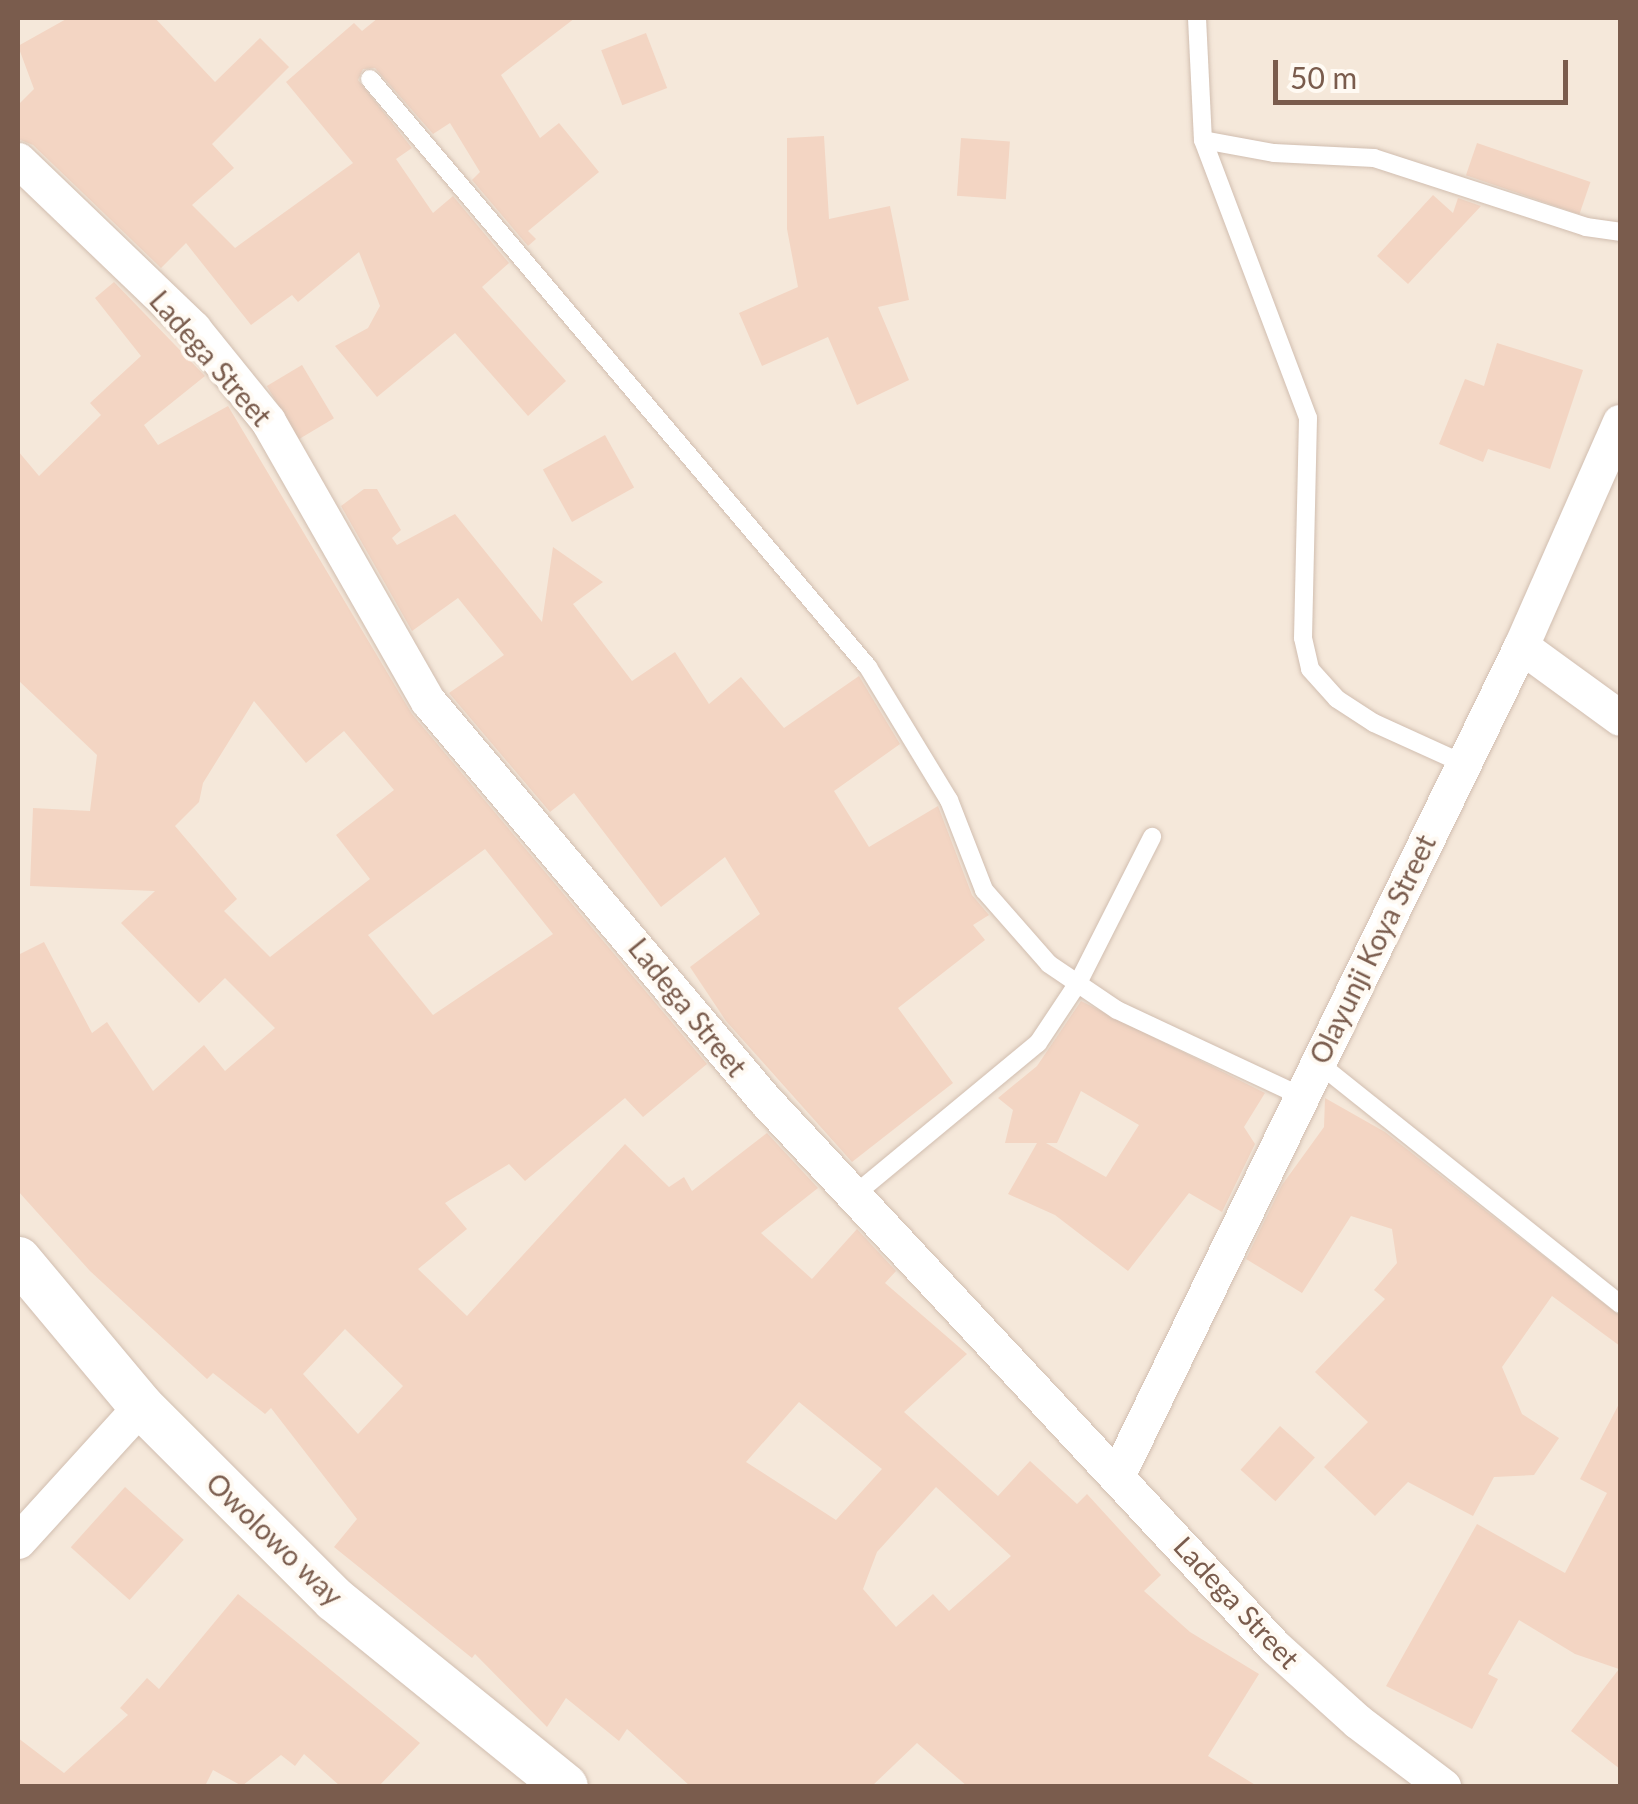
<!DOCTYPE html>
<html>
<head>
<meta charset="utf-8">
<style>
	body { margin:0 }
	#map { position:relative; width:1638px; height:1804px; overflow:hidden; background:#fdf6ec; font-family:Lato,sans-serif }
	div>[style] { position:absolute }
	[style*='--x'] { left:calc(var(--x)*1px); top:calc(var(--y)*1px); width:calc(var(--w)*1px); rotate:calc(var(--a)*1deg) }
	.residential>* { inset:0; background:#f5e8da; transform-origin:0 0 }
	.building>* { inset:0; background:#f3d5c3; transform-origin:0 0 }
	.roads { filter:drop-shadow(0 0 2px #d1beb0) drop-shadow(0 0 2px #d1beb0) }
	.service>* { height:18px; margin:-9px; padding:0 9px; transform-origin:9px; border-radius:9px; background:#fff }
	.minor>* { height:35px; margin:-17.5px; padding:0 17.5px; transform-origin:17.5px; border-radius:17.5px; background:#fff }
	.tertiary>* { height:45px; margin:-22.5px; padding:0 22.5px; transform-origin:22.5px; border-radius:22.5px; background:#fff }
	span { translate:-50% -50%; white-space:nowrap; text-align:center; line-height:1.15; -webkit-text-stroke:8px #fffaf3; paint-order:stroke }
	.street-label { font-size:28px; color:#7a5c4d }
	.frame { position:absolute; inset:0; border:20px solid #7a5c4d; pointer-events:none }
	.scale { position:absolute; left:1273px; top:60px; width:295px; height:45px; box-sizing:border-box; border:5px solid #7a5c4d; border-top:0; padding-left:12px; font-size:30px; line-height:35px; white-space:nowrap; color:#7a5c4d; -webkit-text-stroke:8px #fffaf3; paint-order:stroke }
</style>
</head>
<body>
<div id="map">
	<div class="residential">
		<div style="left:18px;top:18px;width:1602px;height:1768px"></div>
	</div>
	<div class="building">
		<div style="clip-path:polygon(68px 18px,155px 18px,215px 82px,260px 38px,289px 67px,212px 144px,234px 168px,192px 205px,235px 248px,353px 163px,286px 82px,354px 23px,362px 31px,378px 18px,575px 18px,501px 75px,540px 138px,559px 123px,599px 172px,528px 231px,536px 239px,528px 246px,472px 180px,480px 172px,450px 123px,433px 134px,375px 68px,363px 69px,358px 80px,412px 148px,396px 159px,433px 213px,453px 196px,509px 263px,482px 287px,566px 381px,528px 416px,455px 333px,377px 397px,335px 346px,368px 328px,380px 306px,359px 252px,298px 302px,292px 295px,251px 325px,186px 243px,161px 268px,33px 145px,18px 139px,18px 105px,34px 89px,18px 46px)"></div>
		<div style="left:646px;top:33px;width:59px;height:48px;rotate:69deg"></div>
		<div style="clip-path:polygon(824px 136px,829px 219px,890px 206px,909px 300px,878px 307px,909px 380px,857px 405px,828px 337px,762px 366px,739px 313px,798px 287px,787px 229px,787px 138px)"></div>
		<div style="left:961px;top:138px;width:49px;height:58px;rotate:4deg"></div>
		<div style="left:1477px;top:143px;width:120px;height:34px;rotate:19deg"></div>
		<div style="clip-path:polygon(1433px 195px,1453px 213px,1458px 198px,1481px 206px,1408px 284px,1377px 256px)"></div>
		<div style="clip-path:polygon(evenodd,114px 282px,205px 376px,144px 425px,158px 445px,228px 406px,412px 714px,707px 1064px,643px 1117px,625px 1098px,525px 1181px,509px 1164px,445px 1203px,467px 1229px,418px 1269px,467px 1316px,625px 1144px,669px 1187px,684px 1177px,692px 1191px,767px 1133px,818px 1188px,761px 1233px,812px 1279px,857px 1229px,896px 1271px,885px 1283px,967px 1354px,904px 1412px,998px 1496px,1030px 1461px,1077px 1504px,1087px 1494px,1161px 1575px,1144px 1591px,1190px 1632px,1259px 1674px,1208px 1756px,1257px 1786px,967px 1786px,917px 1743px,872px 1786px,690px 1786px,627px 1729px,619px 1741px,566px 1698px,547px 1727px,475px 1654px,472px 1658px,334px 1547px,357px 1519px,271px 1408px,265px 1414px,213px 1373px,207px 1379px,90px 1271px,18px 1191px,18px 955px,44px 942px,92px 1033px,107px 1022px,153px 1091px,204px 1045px,225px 1071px,275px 1028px,225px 978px,199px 1003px,121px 923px,155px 891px,30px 886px,33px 808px,90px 811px,97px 755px,18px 680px,18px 451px,39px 476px,101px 415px,90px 403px,141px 356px,95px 298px,114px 282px,254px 701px,306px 763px,344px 731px,394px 790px,336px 835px,370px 879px,270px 957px,224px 911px,237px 899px,175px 826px,199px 802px,203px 783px,254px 701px,114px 282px,485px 849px,553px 934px,433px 1015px,368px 935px,485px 849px,114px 282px,345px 1329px,403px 1386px,358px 1434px,303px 1374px,345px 1329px,114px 282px,799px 1402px,882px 1469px,836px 1520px,746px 1462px,799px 1402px,114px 282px,936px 1487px,1011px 1556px,949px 1611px,933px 1594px,896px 1627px,863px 1589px,877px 1552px,936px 1487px)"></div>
		<div style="clip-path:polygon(1497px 343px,1583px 370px,1550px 469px,1488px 449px,1483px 462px,1439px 444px,1465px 379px,1484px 386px)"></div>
		<div style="left:302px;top:365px;width:62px;height:41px;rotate:59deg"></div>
		<div style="left:605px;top:435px;width:60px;height:71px;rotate:61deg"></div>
		<div style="clip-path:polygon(364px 489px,377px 489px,401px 530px,392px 538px,397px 545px,455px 514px,542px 622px,553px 547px,603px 582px,573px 604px,632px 681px,675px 652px,709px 704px,741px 677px,784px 728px,859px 676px,900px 744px,834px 791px,869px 847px,938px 806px,972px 895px,989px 915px,973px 925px,985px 940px,898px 1008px,953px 1083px,852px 1162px,726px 1021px,690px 967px,760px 914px,725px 857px,661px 907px,574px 793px,550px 812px,449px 693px,504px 655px,458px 598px,412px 631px,341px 506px)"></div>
		<div style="clip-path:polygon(evenodd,1081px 1001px,1265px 1093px,1244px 1127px,1255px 1144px,1222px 1212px,1189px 1193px,1128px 1271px,1055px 1215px,1008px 1194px,1037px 1143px,1005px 1143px,1013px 1110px,998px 1098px,1037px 1066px,1081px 1001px,1081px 1091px,1139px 1125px,1106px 1177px,1046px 1143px,1057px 1143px,1081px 1091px)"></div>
		<div style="clip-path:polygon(1325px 1098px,1385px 1132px,1620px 1316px,1620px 1346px,1552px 1296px,1502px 1367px,1522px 1414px,1559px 1438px,1534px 1475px,1494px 1477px,1473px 1516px,1408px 1482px,1375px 1516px,1324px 1467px,1368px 1422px,1315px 1372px,1385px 1299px,1374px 1290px,1397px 1263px,1392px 1229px,1351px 1216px,1302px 1293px,1246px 1259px,1282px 1185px,1324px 1127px)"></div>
		<div style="clip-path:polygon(1620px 1402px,1620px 1769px,1571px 1731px,1619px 1669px,1575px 1654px,1519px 1620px,1488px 1674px,1498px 1679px,1472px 1729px,1386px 1686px,1477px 1524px,1565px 1573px,1607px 1493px,1580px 1479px)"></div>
		<div style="left:1280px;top:1426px;width:47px;height:59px;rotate:42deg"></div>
		<div style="left:125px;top:1487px;width:79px;height:81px;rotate:42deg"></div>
		<div style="clip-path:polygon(238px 1594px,420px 1743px,379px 1786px,340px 1786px,304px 1754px,295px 1766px,281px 1755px,242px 1786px,213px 1770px,205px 1786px,18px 1786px,18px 1738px,64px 1773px,128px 1715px,120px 1708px,147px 1678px,159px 1689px)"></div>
	</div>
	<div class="roads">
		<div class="service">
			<div style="--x:1197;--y:18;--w:122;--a:87.2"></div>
			<div style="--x:1203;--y:140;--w:297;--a:69.3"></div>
			<div style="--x:1308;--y:418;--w:220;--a:91.3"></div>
			<div style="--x:1303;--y:638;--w:32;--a:77"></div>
			<div style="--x:1310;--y:669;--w:40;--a:48"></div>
			<div style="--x:1337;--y:699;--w:44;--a:33"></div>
			<div style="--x:1374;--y:723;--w:97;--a:24.4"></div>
			<div style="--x:370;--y:79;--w:771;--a:49.74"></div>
			<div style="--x:868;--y:667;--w:156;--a:58.7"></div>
			<div style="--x:949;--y:800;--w:97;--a:68.7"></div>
			<div style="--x:984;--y:890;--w:98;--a:48.7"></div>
			<div style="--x:1049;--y:964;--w:82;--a:34.1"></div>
			<div style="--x:1117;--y:1010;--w:203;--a:25.1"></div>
			<div style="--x:1203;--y:140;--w:72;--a:10.4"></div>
			<div style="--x:1274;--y:153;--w:100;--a:2.9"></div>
			<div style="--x:1374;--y:158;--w:223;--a:18"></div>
			<div style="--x:1586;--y:227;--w:34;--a:8"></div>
			<div style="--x:1317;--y:1062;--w:388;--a:38.6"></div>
			<div style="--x:853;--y:1196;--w:240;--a:-39.6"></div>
			<div style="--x:1038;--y:1043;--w:72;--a:-56.3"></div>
			<div style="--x:1078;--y:983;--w:164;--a:-63.1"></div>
		</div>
		<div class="minor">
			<div style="--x:18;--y:160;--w:243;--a:43.8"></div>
			<div style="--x:193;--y:328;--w:119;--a:51.1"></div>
			<div style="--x:268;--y:421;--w:322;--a:60.3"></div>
			<div style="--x:428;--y:701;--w:521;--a:49.83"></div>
			<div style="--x:764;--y:1099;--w:748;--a:47"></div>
			<div style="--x:1274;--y:1646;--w:112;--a:42.1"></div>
			<div style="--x:1357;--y:1721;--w:108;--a:37.1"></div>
			<div style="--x:1521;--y:646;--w:122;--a:36"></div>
			<div style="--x:1118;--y:1474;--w:921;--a:-64.05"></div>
			<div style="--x:1521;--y:646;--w:245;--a:-66.2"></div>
			<div style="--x:18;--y:1541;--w:183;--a:-47.7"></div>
		</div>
		<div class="tertiary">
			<div style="--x:18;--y:1259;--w:192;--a:50.1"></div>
			<div style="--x:141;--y:1406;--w:273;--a:45"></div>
			<div style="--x:334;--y:1599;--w:297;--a:39"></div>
		</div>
	</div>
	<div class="street-label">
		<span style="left:211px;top:358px;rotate:49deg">Ladega Street</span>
		<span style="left:1372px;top:949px;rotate:-64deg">Olayunji Koya Street</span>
		<span style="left:688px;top:1007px;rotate:51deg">Ladega Street</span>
		<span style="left:275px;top:1539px;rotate:44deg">Owolowo way</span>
		<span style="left:1237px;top:1602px;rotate:47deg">Ladega Street</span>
	</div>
	<div class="frame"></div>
	<div class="scale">50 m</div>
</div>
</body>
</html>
